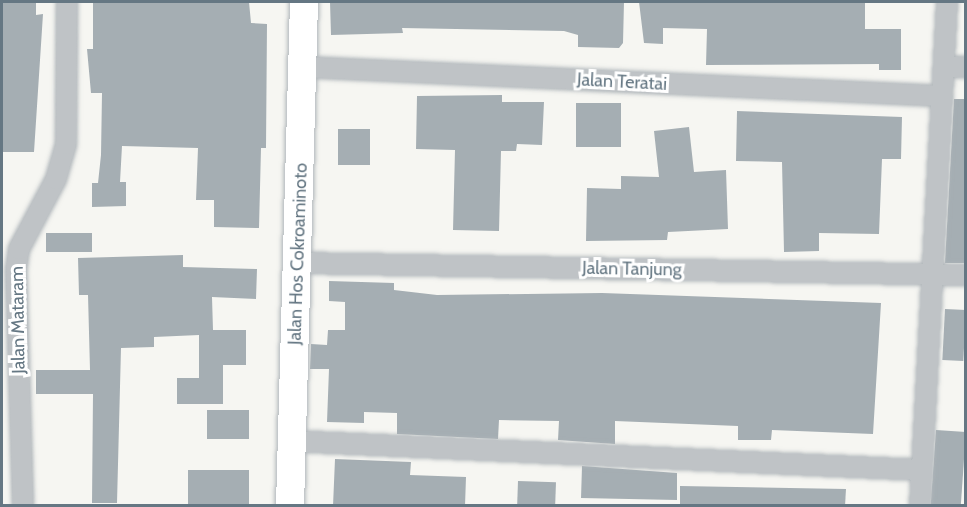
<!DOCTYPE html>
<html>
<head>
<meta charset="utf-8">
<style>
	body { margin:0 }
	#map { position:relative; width:967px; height:507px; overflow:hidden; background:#f6f6f2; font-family:Cabin,sans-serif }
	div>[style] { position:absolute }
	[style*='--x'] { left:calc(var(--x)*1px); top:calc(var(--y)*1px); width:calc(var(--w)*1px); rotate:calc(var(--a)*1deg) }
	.building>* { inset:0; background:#a5aeb3; transform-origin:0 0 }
	.roads { filter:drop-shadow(0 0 2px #b1b7bb) drop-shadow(0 0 2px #b1b7bb) }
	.street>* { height:20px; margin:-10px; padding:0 10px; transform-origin:10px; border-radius:10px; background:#bfc3c6 }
	.secondary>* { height:28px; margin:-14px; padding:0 14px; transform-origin:14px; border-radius:14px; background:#fff }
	span { translate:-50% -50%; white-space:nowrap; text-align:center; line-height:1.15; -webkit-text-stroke:6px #fff; paint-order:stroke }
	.street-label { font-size:18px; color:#657783 }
	.frame { position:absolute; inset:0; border:3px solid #657783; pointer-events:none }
</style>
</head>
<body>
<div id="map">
	<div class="building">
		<div style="clip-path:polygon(2px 2px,36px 2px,36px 15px,43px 14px,34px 152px,2px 152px)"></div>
		<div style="clip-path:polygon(93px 2px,249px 2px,251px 23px,267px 24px,266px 148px,261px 148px,259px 228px,214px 227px,214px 200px,196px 200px,198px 148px,122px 146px,120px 182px,126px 182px,126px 206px,92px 207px,92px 183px,98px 183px,101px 155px,102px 93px,91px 93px,87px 49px,93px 49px)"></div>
		<div style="clip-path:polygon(330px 2px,624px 2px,623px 43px,619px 48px,578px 47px,578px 35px,564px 31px,402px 28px,403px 33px,331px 35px)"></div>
		<div style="clip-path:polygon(639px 2px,865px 2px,865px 29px,901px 29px,901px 70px,879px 70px,879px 64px,706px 65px,707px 29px,663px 28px,663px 44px,644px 43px)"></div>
		<div style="clip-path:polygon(502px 95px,502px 102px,544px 102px,542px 145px,517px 144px,516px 151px,501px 151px,499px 231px,453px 230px,455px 150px,416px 149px,417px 96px)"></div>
		<div style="clip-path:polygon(954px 99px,966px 99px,966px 263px,945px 263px)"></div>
		<div style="left:576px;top:103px;width:45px;height:44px"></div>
		<div style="clip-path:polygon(737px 111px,902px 117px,901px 159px,882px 159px,879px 234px,819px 233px,819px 251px,784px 252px,782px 162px,736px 161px)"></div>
		<div style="clip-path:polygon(689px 127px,694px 172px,726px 170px,728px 229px,668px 232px,667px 240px,586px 241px,587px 188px,621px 189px,621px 176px,659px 177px,654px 131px)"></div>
		<div style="left:338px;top:129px;width:32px;height:36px"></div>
		<div style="left:92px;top:233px;width:19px;height:46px;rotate:90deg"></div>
		<div style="clip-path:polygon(183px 255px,183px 267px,257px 269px,256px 299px,212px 297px,213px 330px,246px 330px,246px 365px,223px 365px,223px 404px,177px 404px,177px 378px,199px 378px,199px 335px,154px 337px,154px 347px,121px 348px,117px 503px,92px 503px,93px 394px,36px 394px,36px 370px,90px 370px,88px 295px,79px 295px,78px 258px)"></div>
		<div style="clip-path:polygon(329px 281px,394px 283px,394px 290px,437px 295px,602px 293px,881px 303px,873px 434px,772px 430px,771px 440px,738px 440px,738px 426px,615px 421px,615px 444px,558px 440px,559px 421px,499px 420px,498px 439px,397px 434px,397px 413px,364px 412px,364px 423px,327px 422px,329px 369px,310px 369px,311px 344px,327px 345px,328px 330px,345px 330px,345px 302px,329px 301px)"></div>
		<div style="left:945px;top:309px;width:21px;height:51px;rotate:3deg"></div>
		<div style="left:207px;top:410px;width:42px;height:29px"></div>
		<div style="left:936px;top:430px;width:30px;height:76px;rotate:4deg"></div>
		<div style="clip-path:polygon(335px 459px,411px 462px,410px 475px,466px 477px,465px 506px,333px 506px)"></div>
		<div style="clip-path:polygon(582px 466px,677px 473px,677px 500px,581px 498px)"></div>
		<div style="left:249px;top:470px;width:34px;height:61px;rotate:90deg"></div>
		<div style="left:518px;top:481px;width:38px;height:25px;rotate:2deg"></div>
		<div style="clip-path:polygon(680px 486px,846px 489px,845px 506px,680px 506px)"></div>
	</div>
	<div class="roads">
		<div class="street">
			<div style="--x:302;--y:67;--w:641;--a:2.59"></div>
			<div style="--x:944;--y:67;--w:22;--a:0"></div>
			<div style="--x:299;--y:263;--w:667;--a:1.03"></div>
			<div style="--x:290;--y:441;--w:633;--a:2.63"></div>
			<div style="--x:23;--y:506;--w:236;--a:-91.7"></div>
			<div style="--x:16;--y:270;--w:21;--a:-82"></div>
			<div style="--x:19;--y:249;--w:79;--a:-62.1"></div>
			<div style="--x:56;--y:179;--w:36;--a:-74"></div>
			<div style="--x:66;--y:144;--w:142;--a:-89.6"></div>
			<div style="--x:920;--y:506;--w:505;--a:-86.93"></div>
		</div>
		<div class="secondary">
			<div style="--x:290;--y:506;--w:504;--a:-88.41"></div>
		</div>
	</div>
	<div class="street-label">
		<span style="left:622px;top:82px;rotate:3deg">Jalan Teratai</span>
		<span style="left:298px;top:254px;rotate:-88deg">Jalan Hos Cokroaminoto</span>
		<span style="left:632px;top:269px;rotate:1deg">Jalan Tanjung</span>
		<span style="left:18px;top:320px;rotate:-91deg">Jalan Mataram</span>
	</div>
	<div class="frame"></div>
</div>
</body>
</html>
